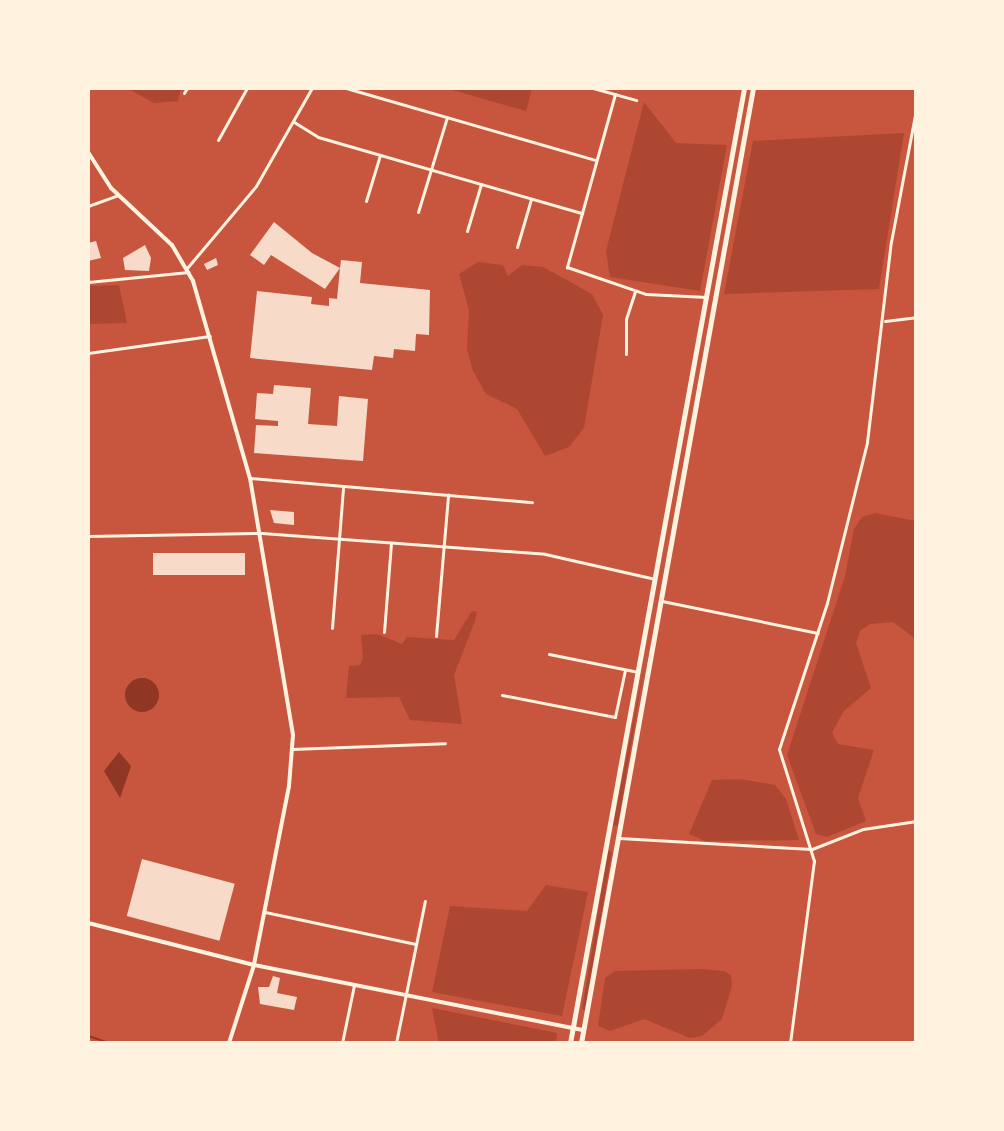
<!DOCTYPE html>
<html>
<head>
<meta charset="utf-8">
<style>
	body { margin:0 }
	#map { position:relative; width:1004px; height:1131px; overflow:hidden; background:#c8553d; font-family:"Sofia Sans Condensed",sans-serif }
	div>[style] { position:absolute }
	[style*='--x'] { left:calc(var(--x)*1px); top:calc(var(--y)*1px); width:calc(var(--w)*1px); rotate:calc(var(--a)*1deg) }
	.green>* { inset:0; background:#ae4732 }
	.water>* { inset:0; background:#8f3625 }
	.round { border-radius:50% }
	.stream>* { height:2px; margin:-1px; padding:0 1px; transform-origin:1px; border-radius:1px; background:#8f3625 }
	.building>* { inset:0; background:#f7dbc8; transform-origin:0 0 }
	.minor>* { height:3px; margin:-1.5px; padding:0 1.5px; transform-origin:1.5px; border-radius:1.5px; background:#fff3e0 }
	.tertiary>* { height:4px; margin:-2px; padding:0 2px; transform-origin:2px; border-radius:2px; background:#fff3e0 }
	.secondary>* { height:4px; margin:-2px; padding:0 2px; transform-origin:2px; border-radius:2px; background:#fff3e0 }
	.primary>* { height:5px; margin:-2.5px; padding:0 2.5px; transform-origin:2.5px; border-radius:2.5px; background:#fff3e0 }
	span { translate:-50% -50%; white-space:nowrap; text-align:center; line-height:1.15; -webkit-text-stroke:6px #fff3e0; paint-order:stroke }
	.frame { position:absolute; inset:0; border:90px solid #fff3e0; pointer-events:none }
</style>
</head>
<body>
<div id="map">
	<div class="green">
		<div style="clip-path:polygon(127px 88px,181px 88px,178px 101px,154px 103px)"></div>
		<div style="clip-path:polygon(445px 88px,532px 88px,526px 111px)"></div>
		<div style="clip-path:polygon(644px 102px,676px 143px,727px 145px,700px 291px,610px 277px,606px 251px)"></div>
		<div style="clip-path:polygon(904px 133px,879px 289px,724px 294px,753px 141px)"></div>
		<div style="clip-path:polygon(478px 262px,503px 265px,508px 276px,522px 265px,543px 267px,592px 294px,603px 315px,584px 428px,569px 447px,545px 456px,517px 409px,486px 394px,473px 371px,467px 349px,469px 310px,459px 274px)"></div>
		<div style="clip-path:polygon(119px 285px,127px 323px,88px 324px,88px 286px)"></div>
		<div style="clip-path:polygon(875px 513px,916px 521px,916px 639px,893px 622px,870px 624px,860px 631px,856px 643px,871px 688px,843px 712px,832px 733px,838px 744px,874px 750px,858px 798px,866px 821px,827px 837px,816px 834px,787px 755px,845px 576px,854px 529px,862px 517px)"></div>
		<div style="clip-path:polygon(472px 611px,477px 612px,475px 621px,454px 675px,462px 724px,410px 720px,399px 697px,346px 698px,349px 666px,360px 665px,363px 658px,361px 635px,377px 634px,402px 644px,407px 637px,454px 640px)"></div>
		<div style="clip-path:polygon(645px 661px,618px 826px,613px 825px)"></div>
		<div style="clip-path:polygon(740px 779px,775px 785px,786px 799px,799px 840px,705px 841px,689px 834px,712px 780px)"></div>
		<div style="clip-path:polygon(608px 851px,612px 852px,585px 1010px,582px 1009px)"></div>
		<div style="clip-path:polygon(546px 885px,588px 892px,562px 1016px,432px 992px,450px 906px,527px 911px)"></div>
		<div style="clip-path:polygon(700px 969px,724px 971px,731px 975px,732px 986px,722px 1019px,702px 1036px,690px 1038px,644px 1019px,610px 1031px,598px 1026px,605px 978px,615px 971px)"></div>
		<div style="clip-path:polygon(432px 1008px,557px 1033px,556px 1043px,439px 1043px)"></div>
	</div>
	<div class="water">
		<div class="round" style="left:125px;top:678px;width:34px;height:34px"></div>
		<div style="clip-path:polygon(119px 752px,131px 766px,120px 798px,104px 771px)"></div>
	</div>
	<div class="stream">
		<div style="--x:88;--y:1036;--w:23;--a:18"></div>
	</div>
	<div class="building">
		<div style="clip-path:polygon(274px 222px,312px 253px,340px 268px,341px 260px,362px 262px,360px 283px,430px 290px,429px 335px,416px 334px,415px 351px,394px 349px,393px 358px,374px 356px,372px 370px,250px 358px,257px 291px,312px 297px,311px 304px,329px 306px,329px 298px,337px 299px,340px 268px,325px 289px,271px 255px,264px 265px,250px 255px)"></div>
		<div style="clip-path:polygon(96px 241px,101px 258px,88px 261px,88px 243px)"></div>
		<div style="clip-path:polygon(145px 245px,151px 258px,149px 271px,125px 270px,123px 258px)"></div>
		<div style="clip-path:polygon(216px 258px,218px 265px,207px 270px,204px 264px)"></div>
		<div style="clip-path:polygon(274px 385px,311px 388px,308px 424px,337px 426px,339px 396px,368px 399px,363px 461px,254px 453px,256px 425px,278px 426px,278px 421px,255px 419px,257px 393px,273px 394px)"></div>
		<div style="clip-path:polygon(270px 510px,294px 512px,294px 525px,274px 523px)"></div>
		<div style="left:245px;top:553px;width:22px;height:92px;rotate:90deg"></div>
		<div style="left:142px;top:859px;width:96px;height:59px;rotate:15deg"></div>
		<div style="clip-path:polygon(273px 976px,280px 978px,277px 993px,297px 997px,294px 1010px,260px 1004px,258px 987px,269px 987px)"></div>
	</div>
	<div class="minor">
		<div style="--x:346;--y:88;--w:260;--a:16.1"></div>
		<div style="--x:593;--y:88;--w:45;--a:15.6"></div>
		<div style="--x:184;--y:93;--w:6;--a:-59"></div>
		<div style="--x:615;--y:94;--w:180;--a:105.5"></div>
		<div style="--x:567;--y:267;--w:83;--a:18.9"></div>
		<div style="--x:646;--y:294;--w:61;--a:2.8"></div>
		<div style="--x:294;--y:122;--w:28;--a:32"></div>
		<div style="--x:318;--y:137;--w:275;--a:16.1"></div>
		<div style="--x:218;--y:140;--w:60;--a:-60.9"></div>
		<div style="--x:366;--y:201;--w:48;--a:-73.1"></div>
		<div style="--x:88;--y:206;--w:32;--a:-20"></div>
		<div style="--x:418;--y:212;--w:99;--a:-73"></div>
		<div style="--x:467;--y:231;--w:49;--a:-73.4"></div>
		<div style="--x:517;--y:247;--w:50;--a:-73.7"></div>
		<div style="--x:187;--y:268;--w:107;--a:-49.9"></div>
		<div style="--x:256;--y:186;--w:113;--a:-60.3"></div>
		<div style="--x:88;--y:282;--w:101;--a:-5.7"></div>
		<div style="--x:885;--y:321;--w:31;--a:-7"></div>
		<div style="--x:88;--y:353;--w:123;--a:-7.9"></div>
		<div style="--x:626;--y:354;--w:35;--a:-90"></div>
		<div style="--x:626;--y:319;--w:29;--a:-72"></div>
		<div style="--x:250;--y:478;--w:283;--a:4.9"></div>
		<div style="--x:88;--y:536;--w:174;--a:-1"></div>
		<div style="--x:262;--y:533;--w:284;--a:4.2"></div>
		<div style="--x:545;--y:554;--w:113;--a:12.8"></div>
		<div style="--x:662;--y:601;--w:159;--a:11.6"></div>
		<div style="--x:88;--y:608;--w:26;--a:90"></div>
		<div style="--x:332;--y:628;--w:140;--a:-85.5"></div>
		<div style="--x:384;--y:632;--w:88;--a:-85.5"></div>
		<div style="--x:436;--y:636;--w:142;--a:-85.1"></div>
		<div style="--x:549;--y:654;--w:91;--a:11.4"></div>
		<div style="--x:502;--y:695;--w:115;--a:11"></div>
		<div style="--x:615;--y:717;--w:48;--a:-78"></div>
		<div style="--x:292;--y:749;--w:153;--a:-2.2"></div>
		<div style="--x:619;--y:838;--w:193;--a:3.3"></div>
		<div style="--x:812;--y:849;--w:55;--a:-21.4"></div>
		<div style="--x:863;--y:829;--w:54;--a:-8.6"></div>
		<div style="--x:265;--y:912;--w:154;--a:12"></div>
		<div style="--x:342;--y:1043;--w:59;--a:-78.3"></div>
		<div style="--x:396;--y:1043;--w:145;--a:-78.5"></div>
		<div style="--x:790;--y:1043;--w:184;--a:-82.5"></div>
		<div style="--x:814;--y:861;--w:117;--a:-107.4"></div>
		<div style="--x:779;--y:749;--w:154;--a:-71.8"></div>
		<div style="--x:827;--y:603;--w:166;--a:-76"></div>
		<div style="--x:867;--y:442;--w:201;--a:-83.2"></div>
		<div style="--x:891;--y:242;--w:134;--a:-79.3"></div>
	</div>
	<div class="tertiary">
		<div style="--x:88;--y:152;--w:43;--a:57.4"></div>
		<div style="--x:111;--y:188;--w:83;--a:43.1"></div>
		<div style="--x:172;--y:245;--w:42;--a:59.7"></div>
		<div style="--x:193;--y:281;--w:205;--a:73.9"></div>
		<div style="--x:250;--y:478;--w:261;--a:80.5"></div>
		<div style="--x:293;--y:735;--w:51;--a:94.5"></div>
		<div style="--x:289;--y:786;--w:182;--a:101.1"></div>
		<div style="--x:254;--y:965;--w:171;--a:-165.8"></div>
	</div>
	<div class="secondary">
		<div style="--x:229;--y:1043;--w:82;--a:-72.2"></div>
		<div style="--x:254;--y:965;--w:335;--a:11.2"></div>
	</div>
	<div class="primary">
		<div style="--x:570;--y:1043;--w:971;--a:-79.67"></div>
		<div style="--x:581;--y:1043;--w:970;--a:-79.79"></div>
	</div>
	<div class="frame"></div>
</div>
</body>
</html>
